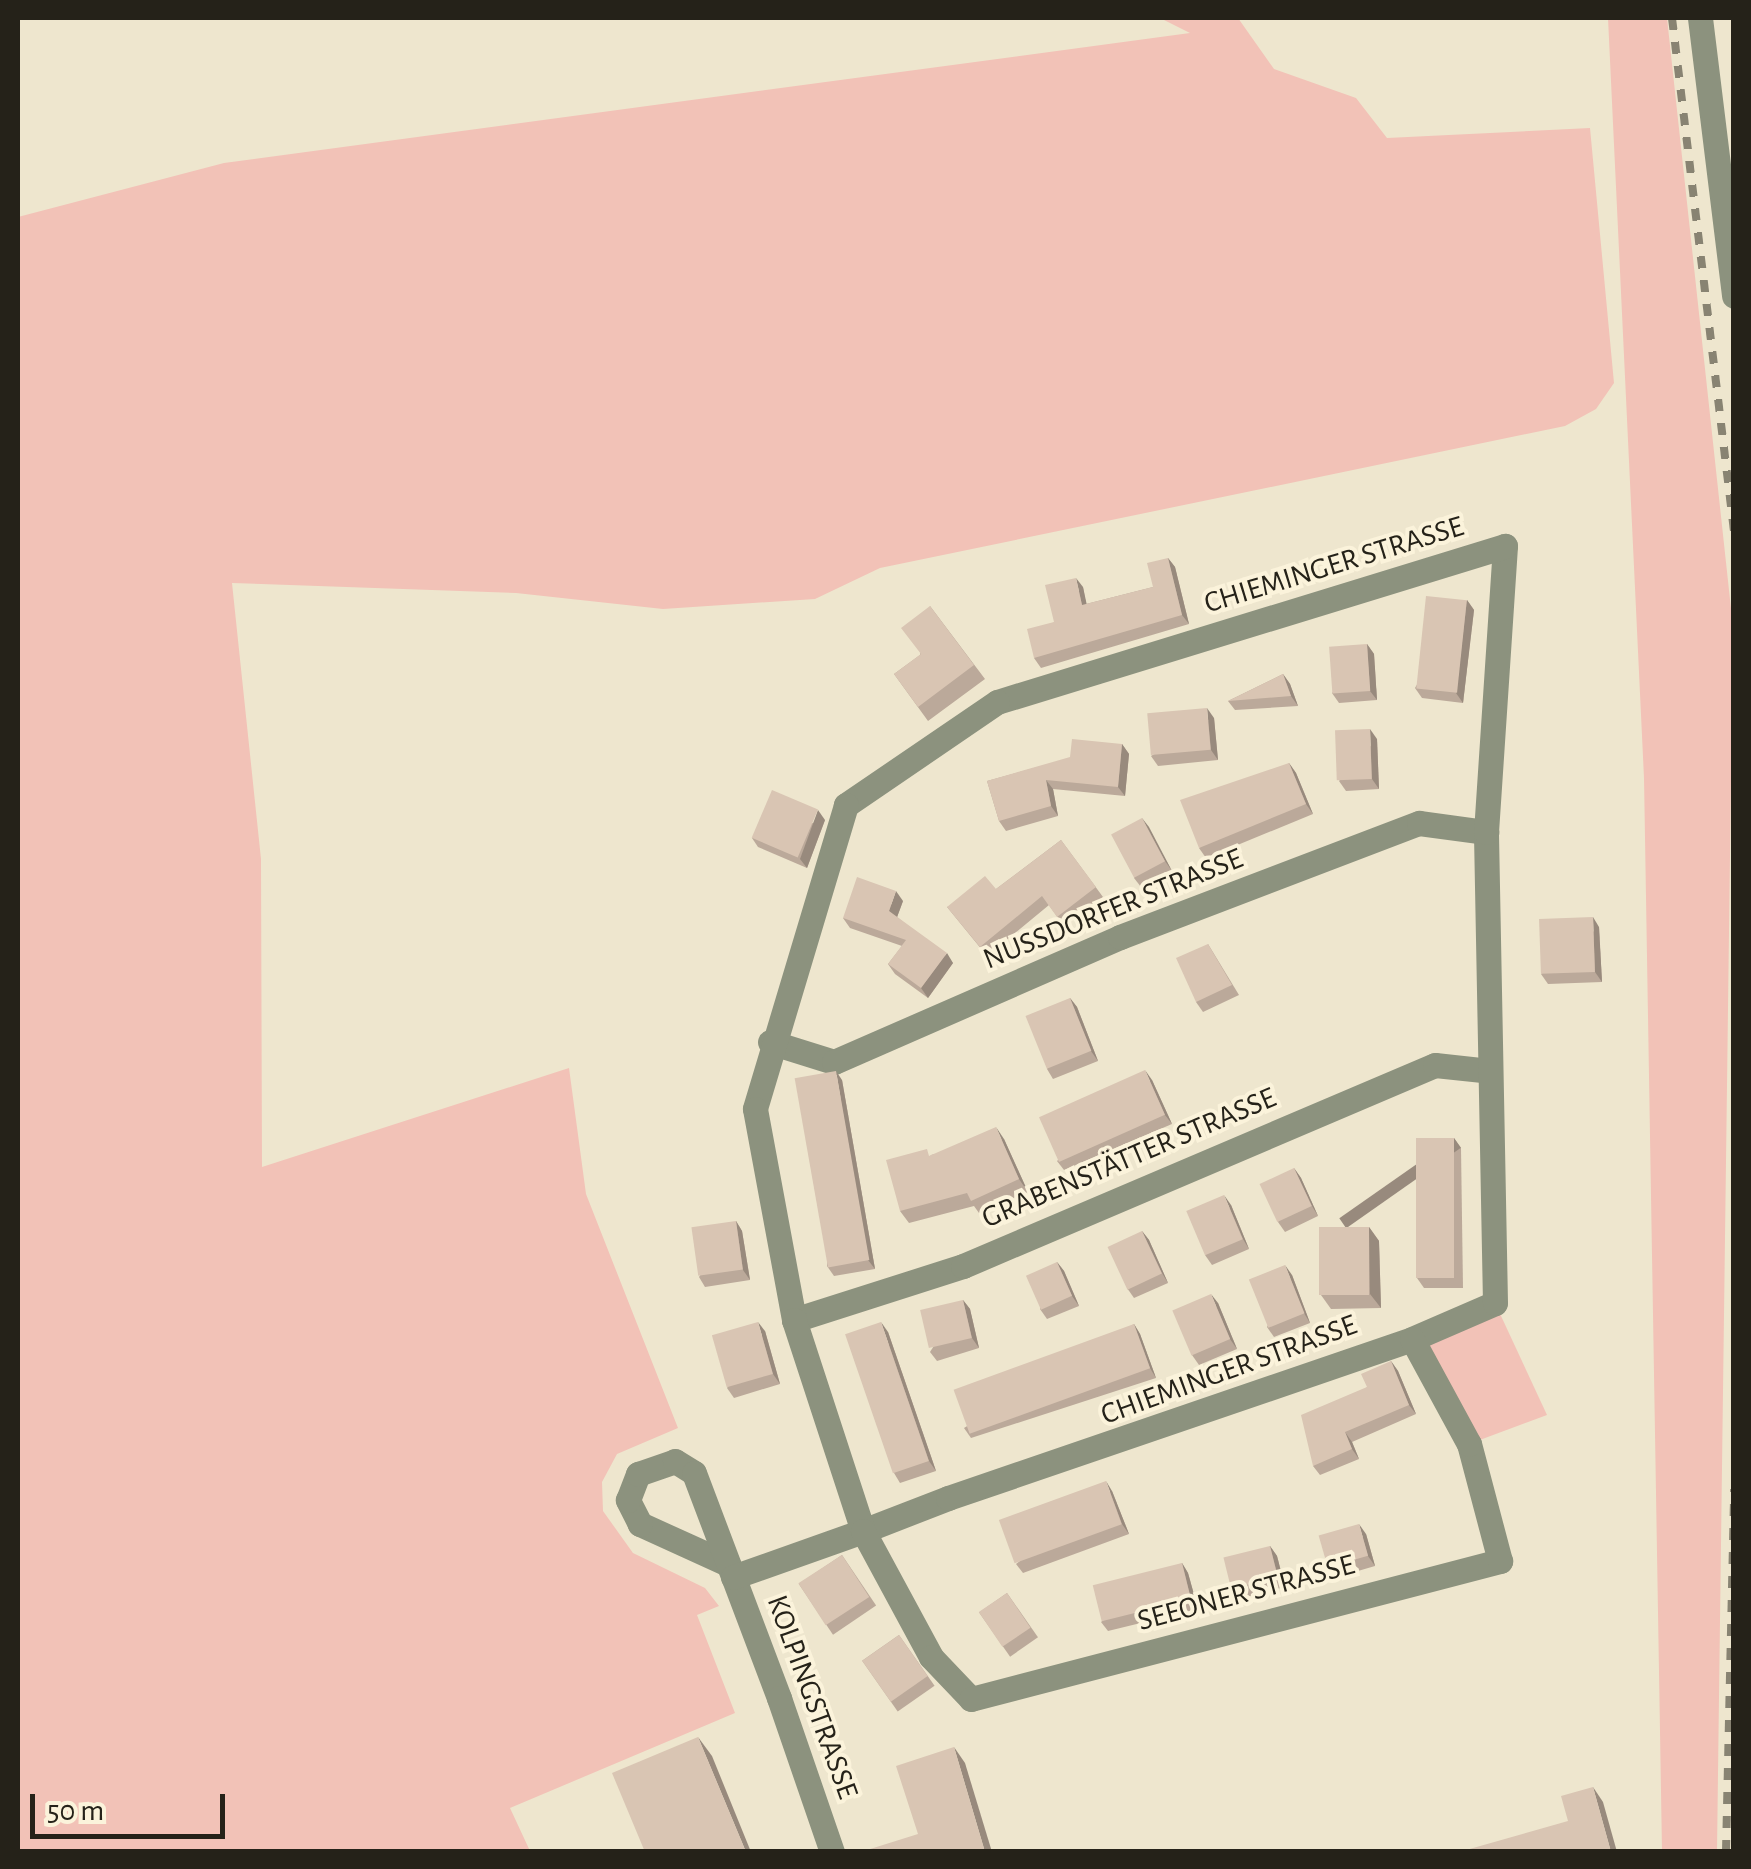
<!DOCTYPE html>
<html>
<head>
<meta charset="utf-8">
<style>
	body { margin:0 }
	#map { position:relative; width:1751px; height:1869px; overflow:hidden; background:#eee6ce; font-family:"Alegreya Sans",sans-serif }
	div>[style] { position:absolute }
	[style*='--x'] { left:calc(var(--x)*1px); top:calc(var(--y)*1px); width:calc(var(--w)*1px); rotate:calc(var(--a)*1deg) }
	.green>* { inset:0; background:#f2c2b7 }
	.minor>* { height:25px; margin:-12.5px; padding:0 12.5px; transform-origin:12.5px; border-radius:12.5px; background:#8c927e }
	.rail>* { height:8px; margin-top:-4px; transform-origin:0; background:repeating-linear-gradient(90deg,#888372 0 12px,transparent 0 24px) }
	.wall>* { inset:0; background:#bba99a; transform-origin:0 0 }
	.shaded-wall>* { inset:0; background:#988a7d; transform-origin:0 0 }
	.building>* { inset:0; background:#d9c5b3; transform-origin:0 0 }
	span { translate:-50% -50%; white-space:nowrap; text-align:center; line-height:1.15; -webkit-text-stroke:8px #fbf3db; paint-order:stroke }
	.street-label { font-size:30px; color:#252219 }
	.frame { position:absolute; inset:0; border:20px solid #252219; pointer-events:none }
	.scale { position:absolute; left:30px; top:1794px; width:195px; height:45px; box-sizing:border-box; border:5px solid #252219; border-top:0; padding-left:12px; font-size:30px; line-height:35px; white-space:nowrap; color:#252219; -webkit-text-stroke:8px #fbf3db; paint-order:stroke }
</style>
</head>
<body>
<div id="map">
	<div class="green">
		<div style="clip-path:polygon(1160px 18px,1238px 18px,1274px 69px,1356px 98px,1387px 138px,1590px 128px,1614px 383px,1596px 409px,1565px 426px,880px 568px,815px 599px,663px 609px,516px 593px,232px 583px,261px 859px,262px 1167px,569px 1068px,586px 1194px,678px 1428px,617px 1454px,602px 1482px,603px 1511px,633px 1553px,705px 1588px,719px 1606px,697px 1615px,735px 1713px,510px 1808px,530px 1851px,18px 1851px,18px 217px,224px 163px,1190px 33px)"></div>
		<div style="clip-path:polygon(1608px 18px,1667px 18px,1733px 627px,1717px 1851px,1662px 1851px,1644px 778px)"></div>
		<div style="clip-path:polygon(1495px 1303px,1547px 1415px,1469px 1444px,1412px 1339px)"></div>
	</div>
	<div class="minor">
		<div style="--x:1700;--y:18;--w:280;--a:83"></div>
		<div style="--x:770;--y:1042;--w:67;--a:17.4"></div>
		<div style="--x:834;--y:1062;--w:312;--a:-23.6"></div>
		<div style="--x:1120;--y:937;--w:320;--a:-20.9"></div>
		<div style="--x:1419;--y:823;--w:68;--a:7.7"></div>
		<div style="--x:794;--y:1320;--w:177;--a:-17.7"></div>
		<div style="--x:963;--y:1266;--w:513;--a:-23.07"></div>
		<div style="--x:1435;--y:1065;--w:55;--a:6.2"></div>
		<div style="--x:728;--y:1564;--w:97;--a:-155.6"></div>
		<div style="--x:640;--y:1524;--w:27;--a:-117"></div>
		<div style="--x:628;--y:1500;--w:28;--a:-69"></div>
		<div style="--x:638;--y:1474;--w:39;--a:-19"></div>
		<div style="--x:675;--y:1461;--w:22;--a:32"></div>
		<div style="--x:694;--y:1473;--w:241;--a:69.3"></div>
		<div style="--x:779;--y:1698;--w:163;--a:71"></div>
		<div style="--x:733;--y:1577;--w:138;--a:-19.5"></div>
		<div style="--x:863;--y:1531;--w:91;--a:-21.2"></div>
		<div style="--x:948;--y:1498;--w:490;--a:-18.9"></div>
		<div style="--x:1412;--y:1339;--w:90;--a:-23.4"></div>
		<div style="--x:1495;--y:1303;--w:471;--a:-91.1"></div>
		<div style="--x:1486;--y:832;--w:287;--a:-86.2"></div>
		<div style="--x:1505;--y:546;--w:531;--a:162.93"></div>
		<div style="--x:997;--y:702;--w:183;--a:145.7"></div>
		<div style="--x:846;--y:805;--w:317;--a:106.7"></div>
		<div style="--x:755;--y:1109;--w:215;--a:79.5"></div>
		<div style="--x:794;--y:1320;--w:222;--a:71.9"></div>
		<div style="--x:863;--y:1531;--w:143;--a:61.6"></div>
		<div style="--x:931;--y:1657;--w:58;--a:46.4"></div>
		<div style="--x:971;--y:1699;--w:547;--a:-14.62"></div>
		<div style="--x:1500;--y:1561;--w:121;--a:-104.8"></div>
		<div style="--x:1469;--y:1444;--w:119;--a:-118.5"></div>
	</div>
	<div class="rail">
		<div style="--x:1672;--y:18;--w:517;--a:83.11"></div>
		<div style="--x:1726;--y:1852;--w:363;--a:-88.7"></div>
	</div>
	<div class="wall">
		<div style="clip-path:polygon(1168px 558px,1175px 567px,1189px 624px,1041px 668px,1034px 658px,1054px 622px,1083px 587px,1086px 604px,1153px 587px)"></div>
		<div style="clip-path:polygon(1467px 600px,1474px 610px,1463px 703px,1422px 698px,1415px 688px)"></div>
		<div style="clip-path:polygon(930px 606px,985px 679px,928px 721px,894px 674px,920px 655px)"></div>
		<div style="clip-path:polygon(1367px 644px,1374px 654px,1377px 700px,1339px 703px,1332px 693px)"></div>
		<div style="clip-path:polygon(1283px 674px,1290px 684px,1298px 706px,1235px 710px,1228px 701px)"></div>
		<div style="clip-path:polygon(1214px 718px,1218px 760px,1158px 766px,1151px 756px)"></div>
		<div style="clip-path:polygon(1377px 739px,1379px 789px,1346px 791px,1339px 781px)"></div>
		<div style="clip-path:polygon(1122px 744px,1129px 754px,1125px 796px,1053px 789px,1058px 816px,1006px 831px,999px 821px,987px 781px)"></div>
		<div style="clip-path:polygon(1289px 763px,1296px 773px,1313px 814px,1206px 858px,1199px 848px)"></div>
		<div style="clip-path:polygon(1142px 818px,1172px 871px,1141px 887px,1134px 878px)"></div>
		<div style="clip-path:polygon(825px 820px,807px 868px,758px 847px,752px 838px)"></div>
		<div style="clip-path:polygon(1061px 840px,1103px 897px,1064px 926px,1049px 905px,987px 956px,947px 907px,996px 889px)"></div>
		<div style="clip-path:polygon(903px 901px,897px 917px,953px 963px,928px 998px,895px 974px,888px 964px,902px 946px,850px 928px,843px 918px)"></div>
		<div style="clip-path:polygon(1599px 927px,1602px 982px,1548px 984px,1541px 974px)"></div>
		<div style="clip-path:polygon(1208px 944px,1239px 995px,1203px 1012px,1196px 1002px)"></div>
		<div style="clip-path:polygon(1070px 998px,1077px 1007px,1098px 1061px,1053px 1079px,1047px 1069px)"></div>
		<div style="clip-path:polygon(842px 1080px,875px 1269px,834px 1276px,827px 1266px)"></div>
		<div style="clip-path:polygon(1152px 1080px,1172px 1124px,1064px 1170px,1057px 1161px)"></div>
		<div style="clip-path:polygon(1454px 1138px,1461px 1148px,1463px 1288px,1424px 1288px,1417px 1278px)"></div>
		<div style="clip-path:polygon(1004px 1139px,1028px 1192px,979px 1213px,974px 1206px,909px 1223px,900px 1211px,931px 1155px)"></div>
		<div style="clip-path:polygon(1294px 1168px,1301px 1178px,1318px 1216px,1285px 1232px,1278px 1222px)"></div>
		<div style="clip-path:polygon(1231px 1205px,1249px 1249px,1212px 1265px,1205px 1255px)"></div>
		<div style="clip-path:polygon(736px 1221px,742px 1231px,750px 1280px,705px 1287px,699px 1277px)"></div>
		<div style="clip-path:polygon(1369px 1227px,1379px 1241px,1381px 1308px,1331px 1309px,1321px 1295px)"></div>
		<div style="clip-path:polygon(1142px 1231px,1149px 1240px,1168px 1283px,1134px 1298px,1127px 1288px)"></div>
		<div style="clip-path:polygon(1057px 1262px,1064px 1271px,1079px 1306px,1047px 1319px,1040px 1309px)"></div>
		<div style="clip-path:polygon(1292px 1275px,1310px 1323px,1274px 1337px,1267px 1327px)"></div>
		<div style="clip-path:polygon(963px 1300px,970px 1309px,979px 1348px,937px 1361px,930px 1352px)"></div>
		<div style="clip-path:polygon(1218px 1303px,1237px 1349px,1199px 1365px,1192px 1355px)"></div>
		<div style="clip-path:polygon(1134px 1324px,1140px 1334px,1156px 1378px,971px 1438px,964px 1428px)"></div>
		<div style="clip-path:polygon(765px 1331px,780px 1384px,734px 1398px,727px 1388px)"></div>
		<div style="clip-path:polygon(888px 1332px,936px 1471px,900px 1483px,894px 1473px)"></div>
		<div style="clip-path:polygon(1391px 1361px,1398px 1371px,1416px 1414px,1352px 1442px,1359px 1459px,1320px 1475px,1313px 1466px,1367px 1387px)"></div>
		<div style="clip-path:polygon(1112px 1491px,1129px 1534px,1023px 1573px,1016px 1564px)"></div>
		<div style="clip-path:polygon(1366px 1534px,1375px 1566px,1334px 1578px,1328px 1568px)"></div>
		<div style="clip-path:polygon(1270px 1546px,1277px 1556px,1285px 1587px,1238px 1599px,1232px 1589px)"></div>
		<div style="left:842px;top:1555px;width:61px;height:52px;rotate:56deg"></div>
		<div style="clip-path:polygon(1182px 1563px,1188px 1573px,1198px 1609px,1108px 1631px,1101px 1622px)"></div>
		<div style="left:1007px;top:1593px;width:54px;height:34px;rotate:55deg"></div>
		<div style="left:899px;top:1635px;width:62px;height:45px;rotate:55deg"></div>
	</div>
	<div class="shaded-wall">
		<div style="clip-path:polygon(1168px 558px,1175px 567px,1189px 624px,1182px 615px)"></div>
		<div style="clip-path:polygon(1076px 578px,1083px 587px,1089px 615px,1082px 605px)"></div>
		<div style="clip-path:polygon(1467px 600px,1474px 610px,1463px 703px,1456px 693px)"></div>
		<div style="clip-path:polygon(1367px 644px,1374px 654px,1377px 700px,1370px 691px)"></div>
		<div style="clip-path:polygon(1283px 674px,1290px 684px,1298px 706px,1291px 696px)"></div>
		<div style="clip-path:polygon(1207px 708px,1214px 718px,1218px 760px,1211px 750px)"></div>
		<div style="clip-path:polygon(1370px 729px,1377px 739px,1379px 789px,1372px 779px)"></div>
		<div style="clip-path:polygon(1122px 744px,1129px 754px,1125px 796px,1118px 787px)"></div>
		<div style="clip-path:polygon(1289px 763px,1296px 773px,1313px 814px,1306px 804px)"></div>
		<div style="clip-path:polygon(1046px 780px,1053px 789px,1058px 816px,1051px 806px)"></div>
		<div style="clip-path:polygon(818px 810px,825px 820px,807px 868px,800px 859px)"></div>
		<div style="clip-path:polygon(1142px 818px,1149px 827px,1172px 871px,1165px 861px)"></div>
		<div style="clip-path:polygon(896px 891px,903px 901px,896px 920px,889px 911px)"></div>
		<div style="clip-path:polygon(1593px 917px,1599px 927px,1602px 982px,1595px 972px)"></div>
		<div style="clip-path:polygon(947px 953px,953px 963px,928px 998px,921px 988px)"></div>
		<div style="clip-path:polygon(1070px 998px,1077px 1007px,1098px 1061px,1091px 1051px)"></div>
		<div style="clip-path:polygon(1145px 1070px,1152px 1080px,1172px 1124px,1165px 1115px)"></div>
		<div style="clip-path:polygon(836px 1071px,842px 1080px,875px 1269px,868px 1260px)"></div>
		<div style="clip-path:polygon(996px 1127px,1004px 1139px,1028px 1192px,1019px 1179px)"></div>
		<div style="left:1454px;top:1138px;width:12px;height:140px;rotate:55deg"></div>
		<div style="clip-path:polygon(1294px 1168px,1301px 1178px,1318px 1216px,1312px 1206px)"></div>
		<div style="clip-path:polygon(1224px 1195px,1231px 1205px,1249px 1249px,1243px 1239px)"></div>
		<div style="clip-path:polygon(736px 1221px,742px 1231px,750px 1280px,743px 1270px)"></div>
		<div style="clip-path:polygon(1369px 1227px,1379px 1241px,1381px 1308px,1370px 1294px)"></div>
		<div style="clip-path:polygon(1142px 1231px,1149px 1240px,1168px 1283px,1162px 1273px)"></div>
		<div style="clip-path:polygon(1057px 1262px,1064px 1271px,1079px 1306px,1072px 1296px)"></div>
		<div style="clip-path:polygon(1285px 1265px,1292px 1275px,1310px 1323px,1304px 1313px)"></div>
		<div style="clip-path:polygon(1211px 1294px,1218px 1303px,1237px 1349px,1230px 1339px)"></div>
		<div style="clip-path:polygon(963px 1300px,970px 1309px,979px 1348px,972px 1338px)"></div>
		<div style="clip-path:polygon(758px 1322px,765px 1331px,780px 1384px,773px 1374px)"></div>
		<div style="clip-path:polygon(881px 1322px,888px 1332px,936px 1471px,929px 1461px)"></div>
		<div style="clip-path:polygon(1134px 1324px,1140px 1334px,1156px 1378px,1150px 1368px)"></div>
		<div style="clip-path:polygon(1391px 1361px,1398px 1371px,1416px 1414px,1409px 1405px)"></div>
		<div style="clip-path:polygon(1345px 1432px,1352px 1442px,1359px 1459px,1352px 1449px)"></div>
		<div style="clip-path:polygon(1106px 1481px,1112px 1491px,1129px 1534px,1122px 1524px)"></div>
		<div style="clip-path:polygon(1359px 1524px,1366px 1534px,1375px 1566px,1368px 1556px)"></div>
		<div style="clip-path:polygon(1270px 1546px,1277px 1556px,1285px 1587px,1278px 1577px)"></div>
		<div style="clip-path:polygon(1182px 1563px,1188px 1573px,1198px 1609px,1191px 1599px)"></div>
		<div style="clip-path:polygon(698px 1737px,712px 1756px,751px 1852px,746px 1852px)"></div>
		<div style="clip-path:polygon(954px 1747px,965px 1763px,992px 1852px,985px 1852px)"></div>
		<div style="clip-path:polygon(1593px 1787px,1603px 1802px,1617px 1852px,1611px 1852px)"></div>
	</div>
	<div class="building">
		<div style="clip-path:polygon(1168px 558px,1182px 615px,1034px 658px,1027px 629px,1054px 622px,1045px 585px,1076px 578px,1082px 605px,1153px 587px,1147px 563px)"></div>
		<div style="left:1426px;top:596px;width:41px;height:93px;rotate:6deg"></div>
		<div style="clip-path:polygon(930px 606px,974px 665px,918px 707px,894px 674px,921px 654px,901px 628px)"></div>
		<div style="left:1367px;top:644px;width:47px;height:38px;rotate:86deg"></div>
		<div style="clip-path:polygon(1283px 674px,1291px 696px,1228px 701px)"></div>
		<div style="left:1207px;top:708px;width:42px;height:60px;rotate:85deg"></div>
		<div style="left:1370px;top:729px;width:50px;height:35px;rotate:88deg"></div>
		<div style="clip-path:polygon(1072px 739px,1122px 744px,1118px 787px,1046px 780px,1051px 806px,999px 821px,987px 781px,1070px 757px)"></div>
		<div style="clip-path:polygon(1289px 763px,1306px 804px,1199px 848px,1180px 800px)"></div>
		<div style="left:772px;top:790px;width:50px;height:52px;rotate:23deg"></div>
		<div style="left:1142px;top:818px;width:49px;height:35px;rotate:62deg"></div>
		<div style="clip-path:polygon(1061px 840px,1096px 887px,1057px 917px,1042px 896px,980px 947px,947px 907px,985px 876px,996px 889px)"></div>
		<div style="clip-path:polygon(857px 877px,896px 891px,889px 911px,947px 953px,921px 988px,888px 964px,906px 940px,843px 918px)"></div>
		<div style="left:1593px;top:917px;width:55px;height:54px;rotate:88deg"></div>
		<div style="clip-path:polygon(1208px 944px,1232px 985px,1196px 1002px,1176px 958px)"></div>
		<div style="left:1070px;top:998px;width:57px;height:48px;rotate:68deg"></div>
		<div style="left:1145px;top:1070px;width:49px;height:116px;rotate:66deg"></div>
		<div style="left:836px;top:1071px;width:192px;height:42px;rotate:80deg"></div>
		<div style="clip-path:polygon(996px 1127px,1019px 1179px,971px 1201px,967px 1193px,900px 1211px,886px 1160px,927px 1149px,929px 1156px)"></div>
		<div style="left:1416px;top:1138px;width:38px;height:140px"></div>
		<div style="left:1294px;top:1168px;width:42px;height:38px;rotate:65deg"></div>
		<div style="left:1224px;top:1195px;width:48px;height:41px;rotate:67deg"></div>
		<div style="left:736px;top:1221px;width:49px;height:45px;rotate:82deg"></div>
		<div style="left:1319px;top:1227px;width:50px;height:68px"></div>
		<div style="left:1142px;top:1231px;width:47px;height:38px;rotate:65deg"></div>
		<div style="left:1057px;top:1262px;width:37px;height:34px;rotate:66deg"></div>
		<div style="left:1285px;top:1265px;width:52px;height:39px;rotate:68deg"></div>
		<div style="left:1211px;top:1294px;width:49px;height:42px;rotate:67deg"></div>
		<div style="left:963px;top:1300px;width:39px;height:44px;rotate:77deg"></div>
		<div style="left:758px;top:1322px;width:54px;height:48px;rotate:74deg"></div>
		<div style="left:881px;top:1322px;width:147px;height:38px;rotate:71deg"></div>
		<div style="left:1134px;top:1324px;width:47px;height:192px;rotate:70deg"></div>
		<div style="clip-path:polygon(1391px 1361px,1409px 1405px,1345px 1432px,1352px 1449px,1313px 1466px,1301px 1415px,1367px 1387px,1361px 1374px)"></div>
		<div style="left:1106px;top:1481px;width:46px;height:114px;rotate:70deg"></div>
		<div style="left:1359px;top:1524px;width:33px;height:42px;rotate:74deg"></div>
		<div style="left:1270px;top:1546px;width:32px;height:48px;rotate:76deg"></div>
		<div style="left:842px;top:1555px;width:50px;height:52px;rotate:57deg"></div>
		<div style="left:1182px;top:1563px;width:37px;height:92px;rotate:76deg"></div>
		<div style="left:1007px;top:1593px;width:42px;height:34px;rotate:56deg"></div>
		<div style="left:899px;top:1635px;width:50px;height:45px;rotate:55deg"></div>
		<div style="clip-path:polygon(698px 1737px,746px 1852px,645px 1852px,612px 1773px)"></div>
		<div style="clip-path:polygon(954px 1747px,985px 1852px,867px 1852px,867px 1850px,918px 1834px,896px 1766px)"></div>
		<div style="clip-path:polygon(1593px 1787px,1611px 1852px,1459px 1852px,1568px 1821px,1561px 1796px)"></div>
	</div>
	<div class="street-label">
		<span style="left:1334px;top:565px;rotate:-17deg">CHIEMINGER STRASSE</span>
		<span style="left:1113px;top:909px;rotate:-22deg">NUSSDORFER STRASSE</span>
		<span style="left:1129px;top:1158px;rotate:-23deg">GRABENSTÄTTER STRASSE</span>
		<span style="left:1229px;top:1370px;rotate:-20deg">CHIEMINGER STRASSE</span>
		<span style="left:1246px;top:1593px;rotate:-15deg">SEEONER STRASSE</span>
		<span style="left:812px;top:1697px;rotate:70deg">KOLPINGSTRASSE</span>
	</div>
	<div class="frame"></div>
	<div class="scale">50 m</div>
</div>
</body>
</html>
